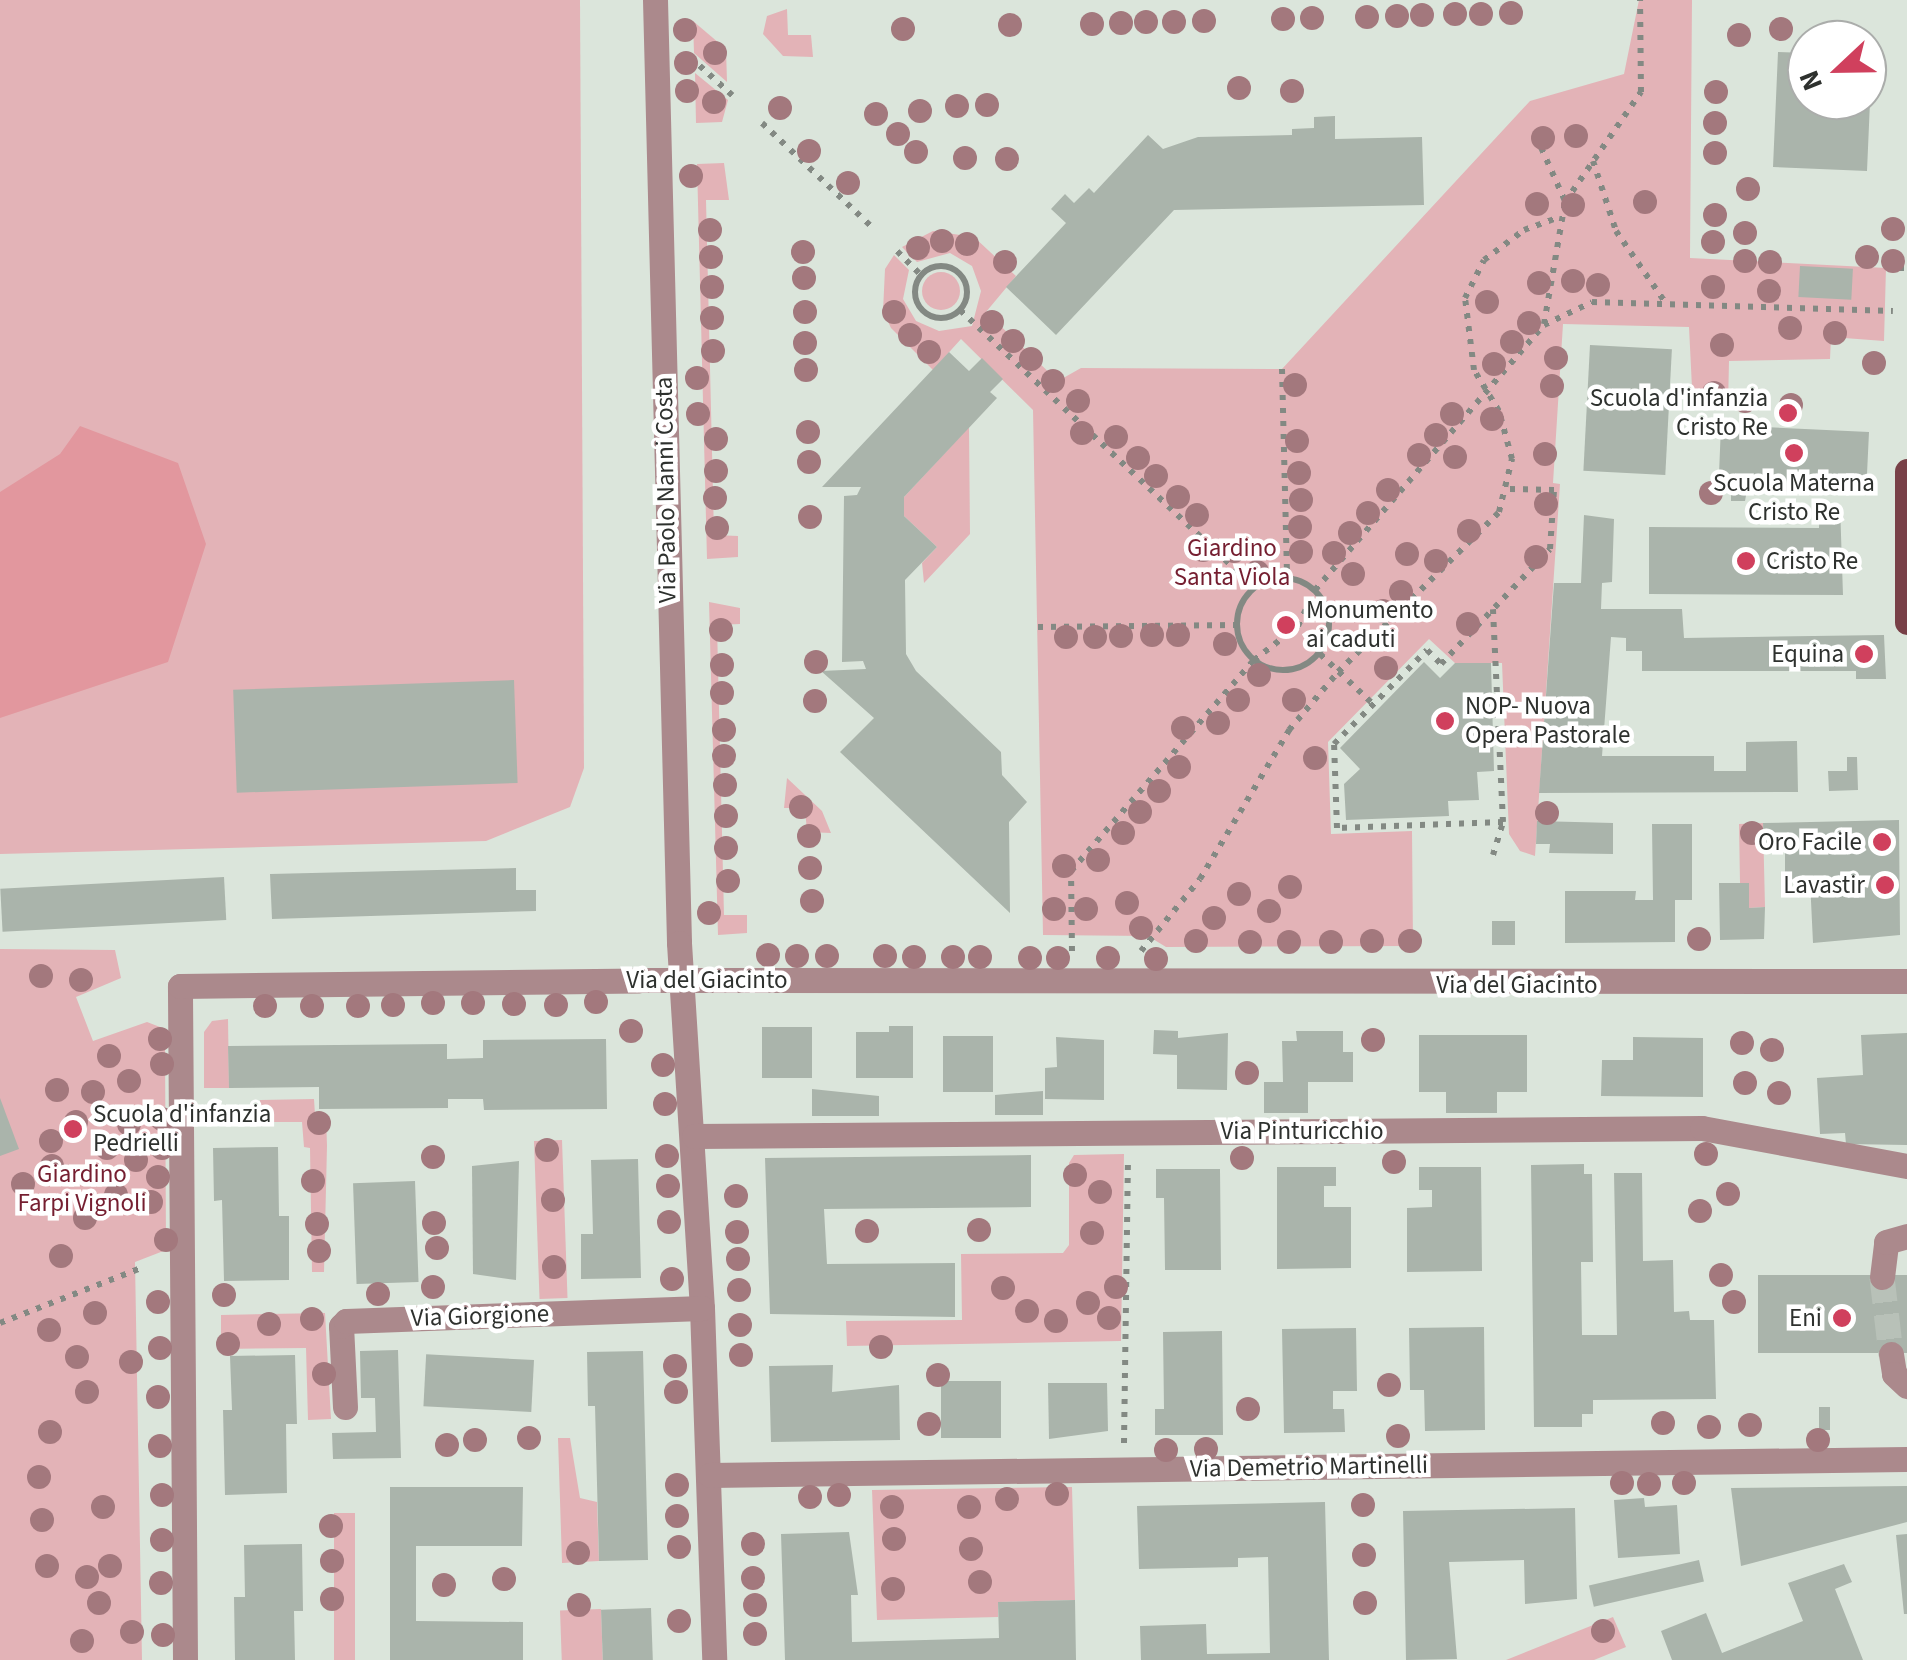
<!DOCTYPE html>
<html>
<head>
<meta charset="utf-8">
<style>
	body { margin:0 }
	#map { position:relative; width:1907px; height:1660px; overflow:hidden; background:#dbe5db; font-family:"Source Sans 3",sans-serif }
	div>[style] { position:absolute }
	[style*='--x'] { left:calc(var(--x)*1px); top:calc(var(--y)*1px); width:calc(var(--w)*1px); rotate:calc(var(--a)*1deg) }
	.green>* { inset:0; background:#e3b3b7; transform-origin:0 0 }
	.round { border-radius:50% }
	.forest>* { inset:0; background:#e2979e }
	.building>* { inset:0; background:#aab4ab; transform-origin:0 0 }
	.minor-tunnel>* { height:25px; margin-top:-12.5px; transform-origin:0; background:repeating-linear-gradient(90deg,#b8c1b8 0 25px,transparent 0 37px) }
	.path>* { height:6px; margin-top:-3px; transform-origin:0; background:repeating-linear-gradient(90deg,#838983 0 5px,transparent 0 13px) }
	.path>.ring { margin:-3px; padding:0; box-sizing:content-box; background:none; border:6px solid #838983; border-radius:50% }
	.minor>* { height:25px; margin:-12.5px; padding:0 12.5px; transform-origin:12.5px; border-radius:12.5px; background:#ab898c }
	.major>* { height:25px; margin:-12.5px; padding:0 12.5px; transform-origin:12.5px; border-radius:12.5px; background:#784047 }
	.trees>* { width:24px; height:24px; margin:-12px; border-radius:50%; background:#a3787d }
	.dots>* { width:28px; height:28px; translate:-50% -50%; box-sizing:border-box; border:5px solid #fff; border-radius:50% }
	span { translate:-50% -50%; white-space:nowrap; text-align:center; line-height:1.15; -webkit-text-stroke:9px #fff; paint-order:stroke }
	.poi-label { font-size:25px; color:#2e312e }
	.right { translate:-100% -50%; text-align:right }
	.left { translate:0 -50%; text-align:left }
	.street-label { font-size:25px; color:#2e312e }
	.park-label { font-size:25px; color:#751e30 }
	.north { position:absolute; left:1787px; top:20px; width:100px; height:100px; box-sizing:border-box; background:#fff; border:2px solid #abadab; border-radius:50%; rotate:248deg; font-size:28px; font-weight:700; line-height:40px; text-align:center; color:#2e312e }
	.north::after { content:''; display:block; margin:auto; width:35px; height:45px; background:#d0405d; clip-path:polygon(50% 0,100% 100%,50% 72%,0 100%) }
</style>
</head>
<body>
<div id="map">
	<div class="green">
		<div style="clip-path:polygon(0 0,580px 0,584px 768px,570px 807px,486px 841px,0 854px)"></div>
		<div style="clip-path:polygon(1639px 0,1692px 0,1690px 258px,1886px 268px,1884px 341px,1831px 337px,1830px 359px,1729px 361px,1728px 406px,1693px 408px,1689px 327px,1563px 324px,1553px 483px,1560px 484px,1535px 856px,1520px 851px,1509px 834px,1502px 663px,1455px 663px,1429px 639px,1328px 742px,1331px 834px,1412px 831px,1413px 946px,1166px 947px,1148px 936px,1043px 935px,1033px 410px,961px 339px,933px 370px,891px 328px,883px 311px,885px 269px,894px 255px,909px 270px,903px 299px,916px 321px,939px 331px,972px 326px,981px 291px,972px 266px,950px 253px,917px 262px,902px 247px,933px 231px,974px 237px,1016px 276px,986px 312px,1058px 381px,1081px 368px,1282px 369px,1530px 101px,1624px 74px)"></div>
		<div style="clip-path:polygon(787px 9px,788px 35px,811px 35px,813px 57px,783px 56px,763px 34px,767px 16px)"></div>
		<div style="clip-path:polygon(693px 21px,726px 49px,727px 82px,694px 53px)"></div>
		<div style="clip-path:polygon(695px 73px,728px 100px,722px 122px,696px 123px)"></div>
		<div style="clip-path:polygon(724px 163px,729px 200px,706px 200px,714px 535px,738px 536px,738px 557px,707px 559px,697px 164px)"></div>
		<div class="round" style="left:922px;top:272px;width:38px;height:38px"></div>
		<div style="clip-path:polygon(969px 427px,970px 534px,924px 583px,922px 563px,937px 547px,904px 516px,904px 497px)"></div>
		<div style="clip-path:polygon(709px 602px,740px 608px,740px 624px,717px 625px,724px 915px,747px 915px,747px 933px,718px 935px)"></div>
		<div style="clip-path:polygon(787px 778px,822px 811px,831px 833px,807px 832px,805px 808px,784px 808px)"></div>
		<div style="clip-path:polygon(1763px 823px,1765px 907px,1749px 908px,1749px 883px,1740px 883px,1739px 824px)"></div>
		<div style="clip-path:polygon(0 949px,115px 950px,121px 978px,76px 997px,93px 1041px,147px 1022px,160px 1027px,165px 1042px,166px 1250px,135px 1262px,142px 1660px,0 1660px)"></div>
		<div style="clip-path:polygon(228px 1019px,229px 1088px,204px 1088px,204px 1032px,212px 1021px)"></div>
		<div style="clip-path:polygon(314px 1099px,315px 1115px,326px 1115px,327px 1146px,324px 1272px,312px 1272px,310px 1148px,304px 1147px,302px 1122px,261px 1122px,260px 1100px)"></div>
		<div style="left:562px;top:1140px;width:158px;height:28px;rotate:88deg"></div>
		<div style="clip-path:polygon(1124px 1154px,1121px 1341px,847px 1346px,846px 1321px,962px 1320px,961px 1254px,1063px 1253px,1069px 1245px,1069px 1163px,1074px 1155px)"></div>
		<div style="clip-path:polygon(325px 1313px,331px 1419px,308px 1420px,306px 1348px,221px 1349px,221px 1315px)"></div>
		<div style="clip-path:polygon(558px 1438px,570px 1438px,580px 1498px,597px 1502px,599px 1561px,562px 1563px)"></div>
		<div style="clip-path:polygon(1072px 1487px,1075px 1600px,998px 1602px,998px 1617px,877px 1620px,872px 1490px)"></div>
		<div style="left:334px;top:1513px;width:21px;height:147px"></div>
		<div style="left:601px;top:1609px;width:51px;height:41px;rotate:88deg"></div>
		<div style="clip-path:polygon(1613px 1617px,1626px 1647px,1594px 1660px,1506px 1660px)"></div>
	</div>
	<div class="forest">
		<div style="clip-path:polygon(80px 426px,178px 463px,206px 544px,168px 662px,0 718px,0 492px,60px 454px)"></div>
	</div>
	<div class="building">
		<div style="clip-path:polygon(1778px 52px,1807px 53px,1807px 100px,1867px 100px,1867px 56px,1872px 56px,1867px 171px,1773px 167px)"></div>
		<div style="clip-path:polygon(1335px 116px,1335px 139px,1422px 137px,1424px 205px,1174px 210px,1056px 335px,1006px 287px,1066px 223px,1051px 209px,1065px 194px,1074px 203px,1089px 188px,1094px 193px,1148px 135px,1163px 149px,1198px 137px,1292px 135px,1292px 129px,1314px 128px,1314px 117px)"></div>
		<div style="left:1800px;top:266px;width:53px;height:31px;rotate:3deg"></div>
		<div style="left:1590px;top:345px;width:82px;height:126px;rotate:3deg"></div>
		<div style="clip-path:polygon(949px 352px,969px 371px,982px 358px,1003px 379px,990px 392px,997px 398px,904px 497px,904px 516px,937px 547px,905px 580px,906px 654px,916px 671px,1001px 752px,1002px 775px,1027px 802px,1009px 822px,1010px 913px,840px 752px,874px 718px,821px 671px,866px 669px,863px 661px,842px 662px,844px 496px,857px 495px,861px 487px,822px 487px)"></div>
		<div style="clip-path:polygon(1721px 425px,1869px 432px,1866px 495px,1747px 490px,1745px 501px,1731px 501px,1731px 475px,1719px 474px)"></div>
		<div style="clip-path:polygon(1820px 504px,1840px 504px,1843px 595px,1649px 594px,1649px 527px,1819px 528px)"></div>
		<div style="clip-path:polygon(1584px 515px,1614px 519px,1612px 582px,1602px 583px,1601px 609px,1682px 609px,1684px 638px,1884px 635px,1886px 679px,1856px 679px,1856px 671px,1642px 671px,1642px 651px,1626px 651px,1626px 638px,1611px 637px,1602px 756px,1714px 756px,1714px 771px,1746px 771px,1746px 742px,1797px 741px,1798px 792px,1539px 793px,1554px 583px,1581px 583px)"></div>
		<div style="clip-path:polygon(1424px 662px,1440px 678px,1455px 663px,1491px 663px,1494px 771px,1477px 772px,1479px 800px,1448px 801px,1449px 816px,1346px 820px,1344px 784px,1360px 769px,1340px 748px)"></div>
		<div style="left:514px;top:680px;width:103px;height:281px;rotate:88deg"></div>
		<div style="clip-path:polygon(1847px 757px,1857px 757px,1858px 790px,1829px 791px,1828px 771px,1847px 771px)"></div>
		<div style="clip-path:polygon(1899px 820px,1900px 935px,1813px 943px,1810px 880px,1785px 881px,1785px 851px,1764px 852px,1763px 823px)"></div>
		<div style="clip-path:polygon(1537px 821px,1613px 823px,1613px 854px,1549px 853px,1550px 844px,1536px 844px)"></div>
		<div style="clip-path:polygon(1652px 824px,1692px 824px,1692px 900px,1675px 900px,1675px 942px,1565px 943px,1565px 891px,1636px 891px,1635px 900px,1653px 900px)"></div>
		<div style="clip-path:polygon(516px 868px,516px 890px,536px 890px,536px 911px,272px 919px,270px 874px)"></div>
		<div style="left:224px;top:877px;width:43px;height:224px;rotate:87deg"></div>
		<div style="clip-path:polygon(1719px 883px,1749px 883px,1749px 908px,1765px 907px,1764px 939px,1720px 940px)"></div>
		<div style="left:1492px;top:921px;width:23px;height:24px"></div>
		<div style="clip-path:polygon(889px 1026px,913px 1026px,913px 1078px,856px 1078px,856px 1032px,889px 1032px)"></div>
		<div style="left:762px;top:1027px;width:50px;height:51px"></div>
		<div style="clip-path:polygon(1154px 1030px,1178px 1031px,1178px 1038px,1228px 1033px,1227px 1090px,1177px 1089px,1177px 1055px,1153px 1054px)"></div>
		<div style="clip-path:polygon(1296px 1031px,1343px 1031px,1343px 1052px,1353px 1052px,1353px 1082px,1308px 1082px,1308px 1113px,1264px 1113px,1264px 1082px,1283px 1082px,1282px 1041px,1297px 1041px)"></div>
		<div style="clip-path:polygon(1907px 1033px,1907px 1145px,1846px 1144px,1845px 1133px,1820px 1134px,1817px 1078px,1863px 1075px,1861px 1035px)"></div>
		<div style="clip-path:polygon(1419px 1035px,1527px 1035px,1527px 1092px,1497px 1092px,1497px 1113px,1446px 1113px,1446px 1092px,1419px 1092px)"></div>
		<div style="left:943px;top:1036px;width:50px;height:56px"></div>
		<div style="clip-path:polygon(1056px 1037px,1104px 1040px,1104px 1100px,1045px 1099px,1045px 1068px,1057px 1067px)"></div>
		<div style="clip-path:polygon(1633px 1037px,1703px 1038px,1703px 1097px,1601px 1096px,1602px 1060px,1633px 1060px)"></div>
		<div style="clip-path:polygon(606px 1039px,607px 1109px,484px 1110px,483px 1099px,448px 1099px,448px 1108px,319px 1109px,319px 1087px,229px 1088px,228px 1046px,447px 1044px,447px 1059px,483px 1058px,483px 1040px)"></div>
		<div style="clip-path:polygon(812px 1089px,879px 1096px,879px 1116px,812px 1116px)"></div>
		<div style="clip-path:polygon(1043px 1091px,1043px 1115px,995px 1115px,995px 1095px)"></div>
		<div style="clip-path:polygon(0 1098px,19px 1149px,0 1156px)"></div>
		<div style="clip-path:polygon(278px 1147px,279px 1216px,289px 1216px,289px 1280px,224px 1281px,222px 1200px,214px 1201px,213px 1148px)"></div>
		<div style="clip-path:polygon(1031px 1155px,1031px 1207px,824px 1209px,827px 1264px,955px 1263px,955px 1317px,770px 1314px,765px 1158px)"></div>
		<div style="clip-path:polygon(638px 1159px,641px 1278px,581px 1279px,581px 1234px,593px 1234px,591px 1160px)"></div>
		<div style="clip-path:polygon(519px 1161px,516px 1280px,473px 1274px,472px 1166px)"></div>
		<div style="clip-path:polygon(1584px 1164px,1584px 1174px,1592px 1174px,1593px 1262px,1581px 1262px,1582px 1335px,1617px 1335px,1614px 1173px,1642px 1173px,1643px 1261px,1673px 1260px,1674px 1312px,1689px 1311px,1690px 1320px,1714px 1320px,1716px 1399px,1593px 1400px,1593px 1414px,1582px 1414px,1582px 1427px,1534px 1427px,1531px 1165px)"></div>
		<div style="clip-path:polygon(1277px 1167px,1336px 1167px,1336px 1186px,1324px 1186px,1324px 1207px,1351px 1207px,1351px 1268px,1277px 1269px)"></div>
		<div style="clip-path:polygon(1419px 1167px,1481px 1167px,1482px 1271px,1407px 1272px,1407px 1208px,1432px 1207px,1432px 1190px,1419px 1190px)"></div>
		<div style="clip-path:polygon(1156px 1169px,1220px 1169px,1221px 1270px,1165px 1270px,1164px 1198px,1156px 1198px)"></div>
		<div style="left:415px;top:1181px;width:101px;height:62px;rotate:88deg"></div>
		<div style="left:1907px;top:1275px;width:78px;height:149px;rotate:90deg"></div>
		<div style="clip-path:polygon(1484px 1327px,1485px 1430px,1425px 1431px,1424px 1390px,1410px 1390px,1409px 1328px)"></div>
		<div style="clip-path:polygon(1356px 1328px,1357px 1391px,1333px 1391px,1333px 1409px,1344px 1409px,1345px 1432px,1284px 1433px,1282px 1329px)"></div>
		<div style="clip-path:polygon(1222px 1331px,1223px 1435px,1155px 1435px,1155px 1409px,1164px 1409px,1163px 1332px)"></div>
		<div style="clip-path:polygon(398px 1350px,401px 1458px,333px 1459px,332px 1433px,376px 1432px,375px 1398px,361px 1398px,360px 1351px)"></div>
		<div style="clip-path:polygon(643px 1351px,648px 1560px,599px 1561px,595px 1406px,588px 1406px,587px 1352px)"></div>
		<div style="clip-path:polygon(295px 1355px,297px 1424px,286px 1424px,287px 1493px,225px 1495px,223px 1410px,232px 1410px,230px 1356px)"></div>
		<div style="left:534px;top:1360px;width:52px;height:108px;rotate:93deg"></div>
		<div style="clip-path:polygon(833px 1365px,832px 1392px,899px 1385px,900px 1440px,771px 1442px,769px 1366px)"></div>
		<div style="left:941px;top:1381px;width:60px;height:57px"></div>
		<div style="clip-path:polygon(1048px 1383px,1107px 1383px,1108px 1431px,1049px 1439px)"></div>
		<div style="left:1819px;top:1407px;width:11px;height:23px"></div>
		<div style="clip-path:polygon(1907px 1486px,1907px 1522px,1741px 1566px,1731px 1488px)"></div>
		<div style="clip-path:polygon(390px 1487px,523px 1487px,522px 1546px,416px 1546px,416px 1621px,523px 1622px,523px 1660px,390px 1660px)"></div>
		<div style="clip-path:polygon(1644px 1498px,1645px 1507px,1677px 1505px,1680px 1554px,1618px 1558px,1614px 1500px)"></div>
		<div style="clip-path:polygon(1325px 1502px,1329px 1660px,1141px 1660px,1140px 1626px,1206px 1624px,1207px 1654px,1270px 1653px,1268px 1557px,1238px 1558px,1238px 1567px,1139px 1569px,1137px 1506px)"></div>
		<div style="clip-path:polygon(1575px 1508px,1577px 1599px,1525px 1604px,1524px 1560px,1449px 1562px,1457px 1659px,1406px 1660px,1403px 1511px)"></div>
		<div style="clip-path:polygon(849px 1532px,858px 1595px,851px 1595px,852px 1642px,999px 1638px,998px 1602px,1075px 1600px,1076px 1660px,785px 1660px,781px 1534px)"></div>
		<div style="clip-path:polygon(1907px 1534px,1907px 1614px,1904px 1614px,1896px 1535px)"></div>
		<div style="clip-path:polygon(302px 1544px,303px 1611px,294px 1611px,295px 1660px,235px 1660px,234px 1597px,245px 1597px,244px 1545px)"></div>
		<div style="left:1699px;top:1560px;width:22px;height:113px;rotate:77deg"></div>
		<div style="clip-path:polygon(1844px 1564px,1852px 1582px,1835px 1589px,1863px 1660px,1672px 1660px,1661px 1631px,1706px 1613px,1722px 1653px,1803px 1621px,1788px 1583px)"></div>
		<div style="left:651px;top:1608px;width:52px;height:50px;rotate:88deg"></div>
	</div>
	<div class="minor-tunnel">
		<div style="--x:1882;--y:1277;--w:78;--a:83.3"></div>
	</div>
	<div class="path">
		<div style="--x:690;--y:57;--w:57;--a:42.1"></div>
		<div style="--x:762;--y:123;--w:150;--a:43.4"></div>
		<div style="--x:1536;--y:136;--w:71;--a:66"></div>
		<div style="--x:1593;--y:161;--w:74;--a:71.8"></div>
		<div style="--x:1616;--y:231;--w:86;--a:55.4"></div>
		<div style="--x:897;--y:251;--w:34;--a:45"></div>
		<div class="ring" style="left:915px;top:266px;width:46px;height:46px"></div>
		<div style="--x:1899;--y:268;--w:8;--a:0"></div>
		<div style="--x:960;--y:310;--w:404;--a:43.3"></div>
		<div style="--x:1544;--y:324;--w:124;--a:-80.2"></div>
		<div style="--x:1565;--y:202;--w:134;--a:-55.4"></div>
		<div style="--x:1641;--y:92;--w:92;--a:-90.6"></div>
		<div style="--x:1282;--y:369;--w:208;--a:88.6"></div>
		<div class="ring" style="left:1237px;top:578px;width:86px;height:86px"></div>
		<div style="--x:1038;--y:627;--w:199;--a:-0.6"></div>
		<div style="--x:1320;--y:654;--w:73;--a:43.3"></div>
		<div style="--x:1503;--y:822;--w:166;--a:177.9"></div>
		<div style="--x:1337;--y:828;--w:84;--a:-92"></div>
		<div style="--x:1334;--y:744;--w:132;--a:-45.3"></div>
		<div style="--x:1427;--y:650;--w:20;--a:45"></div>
		<div style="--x:1441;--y:664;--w:158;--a:-46.5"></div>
		<div style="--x:1550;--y:549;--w:59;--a:-86.1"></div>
		<div style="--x:1554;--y:490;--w:45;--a:-178.7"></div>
		<div style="--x:1493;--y:855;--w:34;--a:-73"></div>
		<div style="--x:1503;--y:822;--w:213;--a:-92.7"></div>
		<div style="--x:1072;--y:951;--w:80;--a:-90.7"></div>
		<div style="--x:1071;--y:871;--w:279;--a:-49.1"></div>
		<div style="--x:1254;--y:660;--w:56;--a:-37.7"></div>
		<div style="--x:1298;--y:626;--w:40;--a:-65"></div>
		<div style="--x:1315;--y:590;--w:350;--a:-49.2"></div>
		<div style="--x:1544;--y:325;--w:53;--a:-25.6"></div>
		<div style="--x:1592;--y:302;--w:301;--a:1.7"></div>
		<div style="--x:1141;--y:951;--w:93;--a:-50.7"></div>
		<div style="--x:1200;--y:879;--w:174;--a:-59.1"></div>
		<div style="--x:1289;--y:730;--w:76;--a:-49.8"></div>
		<div style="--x:1338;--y:672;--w:227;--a:-44.8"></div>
		<div style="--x:1499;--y:512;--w:55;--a:-76.2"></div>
		<div style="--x:1512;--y:459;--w:50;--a:-105.2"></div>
		<div style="--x:1499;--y:411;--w:48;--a:-121.4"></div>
		<div style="--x:1474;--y:370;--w:73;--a:-97.1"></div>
		<div style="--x:1465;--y:298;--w:42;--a:-63.4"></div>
		<div style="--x:1484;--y:260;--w:50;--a:-36.9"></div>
		<div style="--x:1524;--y:230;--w:38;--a:-20"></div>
		<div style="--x:0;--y:1323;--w:151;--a:-21.3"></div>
		<div style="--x:1124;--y:1443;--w:282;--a:-89.2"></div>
	</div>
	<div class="minor">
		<div style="--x:655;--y:0;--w:943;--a:88.54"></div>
		<div style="--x:679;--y:943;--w:366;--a:86.4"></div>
		<div style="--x:702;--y:1308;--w:352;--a:88"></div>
		<div style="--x:694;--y:1136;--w:1008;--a:-0.45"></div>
		<div style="--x:1702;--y:1128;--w:208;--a:10.5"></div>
		<div style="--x:1882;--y:1277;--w:35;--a:-83"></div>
		<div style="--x:1886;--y:1242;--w:22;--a:-16"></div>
		<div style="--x:1891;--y:1354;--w:20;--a:81"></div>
		<div style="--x:1894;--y:1374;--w:18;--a:43"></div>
		<div style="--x:345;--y:1407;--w:81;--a:-92.8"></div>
		<div style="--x:341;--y:1326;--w:7;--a:-45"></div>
		<div style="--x:346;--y:1321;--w:356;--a:-2.1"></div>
		<div style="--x:710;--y:1475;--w:1197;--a:-0.77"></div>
		<div style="--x:185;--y:1660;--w:674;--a:-90.43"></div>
		<div style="--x:180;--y:986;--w:459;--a:-0.7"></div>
		<div style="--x:639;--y:980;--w:1268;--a:0.05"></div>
	</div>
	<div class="major">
		<div style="--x:1907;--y:471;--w:151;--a:90"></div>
	</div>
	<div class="trees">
		<div style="left:1511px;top:13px"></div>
		<div style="left:1455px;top:14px"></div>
		<div style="left:1481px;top:14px"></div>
		<div style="left:1422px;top:15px"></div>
		<div style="left:1397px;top:16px"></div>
		<div style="left:1367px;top:17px"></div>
		<div style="left:1312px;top:18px"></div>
		<div style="left:1283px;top:19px"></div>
		<div style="left:1204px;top:21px"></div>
		<div style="left:1146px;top:22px"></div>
		<div style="left:1174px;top:22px"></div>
		<div style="left:1121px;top:23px"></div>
		<div style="left:1092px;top:24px"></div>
		<div style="left:1010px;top:25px"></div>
		<div style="left:903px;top:29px"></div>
		<div style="left:1781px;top:29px"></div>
		<div style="left:685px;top:30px"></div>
		<div style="left:1739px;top:35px"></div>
		<div style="left:715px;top:53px"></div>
		<div style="left:686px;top:63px"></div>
		<div style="left:1239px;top:88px"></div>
		<div style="left:687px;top:91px"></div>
		<div style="left:1292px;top:91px"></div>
		<div style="left:1716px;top:92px"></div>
		<div style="left:714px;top:102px"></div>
		<div style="left:987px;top:105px"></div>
		<div style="left:957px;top:106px"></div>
		<div style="left:780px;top:108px"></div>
		<div style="left:920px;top:111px"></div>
		<div style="left:876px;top:114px"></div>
		<div style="left:1715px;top:123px"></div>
		<div style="left:898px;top:134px"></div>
		<div style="left:1576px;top:136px"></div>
		<div style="left:1543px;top:138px"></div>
		<div style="left:809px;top:151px"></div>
		<div style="left:916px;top:152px"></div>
		<div style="left:1715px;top:153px"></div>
		<div style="left:965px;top:158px"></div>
		<div style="left:1007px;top:159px"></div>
		<div style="left:691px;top:176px"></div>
		<div style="left:848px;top:183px"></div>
		<div style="left:1748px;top:189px"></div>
		<div style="left:1645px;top:202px"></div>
		<div style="left:1537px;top:204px"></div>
		<div style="left:1573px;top:205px"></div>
		<div style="left:1715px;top:215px"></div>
		<div style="left:1893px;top:229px"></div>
		<div style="left:710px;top:230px"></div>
		<div style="left:1745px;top:233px"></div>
		<div style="left:942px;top:241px"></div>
		<div style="left:1713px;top:242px"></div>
		<div style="left:967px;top:244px"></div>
		<div style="left:918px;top:248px"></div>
		<div style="left:803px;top:252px"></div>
		<div style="left:711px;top:257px"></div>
		<div style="left:1867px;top:257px"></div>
		<div style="left:1745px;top:261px"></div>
		<div style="left:1893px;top:261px"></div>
		<div style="left:1005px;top:262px"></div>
		<div style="left:1770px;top:262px"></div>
		<div style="left:804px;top:278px"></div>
		<div style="left:1573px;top:281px"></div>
		<div style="left:1539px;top:283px"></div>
		<div style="left:1598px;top:285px"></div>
		<div style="left:712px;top:287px"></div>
		<div style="left:1713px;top:287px"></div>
		<div style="left:1769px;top:291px"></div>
		<div style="left:1487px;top:302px"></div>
		<div style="left:805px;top:312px"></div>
		<div style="left:894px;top:312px"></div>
		<div style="left:712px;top:318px"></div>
		<div style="left:992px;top:322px"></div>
		<div style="left:1529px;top:323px"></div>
		<div style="left:1790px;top:328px"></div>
		<div style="left:1835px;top:333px"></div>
		<div style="left:910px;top:335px"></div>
		<div style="left:1013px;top:341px"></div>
		<div style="left:1512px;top:342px"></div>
		<div style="left:805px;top:343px"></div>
		<div style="left:1722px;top:345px"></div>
		<div style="left:713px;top:351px"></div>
		<div style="left:929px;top:352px"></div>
		<div style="left:1556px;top:358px"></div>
		<div style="left:1031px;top:359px"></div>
		<div style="left:1874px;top:363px"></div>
		<div style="left:1494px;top:364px"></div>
		<div style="left:806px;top:370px"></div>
		<div style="left:697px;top:378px"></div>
		<div style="left:1053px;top:381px"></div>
		<div style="left:1295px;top:385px"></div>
		<div style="left:1552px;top:386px"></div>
		<div style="left:1714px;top:393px"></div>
		<div style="left:1078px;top:401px"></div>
		<div style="left:1745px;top:401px"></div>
		<div style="left:1791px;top:405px"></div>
		<div style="left:698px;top:414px"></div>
		<div style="left:1452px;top:414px"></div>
		<div style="left:1492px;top:419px"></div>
		<div style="left:808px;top:432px"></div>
		<div style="left:1082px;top:433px"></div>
		<div style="left:1436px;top:435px"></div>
		<div style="left:1116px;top:437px"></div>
		<div style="left:716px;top:439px"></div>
		<div style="left:1297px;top:441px"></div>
		<div style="left:1545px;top:454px"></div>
		<div style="left:1419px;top:455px"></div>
		<div style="left:1455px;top:457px"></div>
		<div style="left:1138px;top:458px"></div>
		<div style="left:809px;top:462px"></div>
		<div style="left:716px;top:471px"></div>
		<div style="left:1299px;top:473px"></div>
		<div style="left:1156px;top:476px"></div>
		<div style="left:1388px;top:490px"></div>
		<div style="left:1711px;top:493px"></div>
		<div style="left:1178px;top:497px"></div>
		<div style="left:715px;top:498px"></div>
		<div style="left:1301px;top:500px"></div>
		<div style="left:1546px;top:504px"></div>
		<div style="left:1368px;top:513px"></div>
		<div style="left:1197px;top:515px"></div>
		<div style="left:810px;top:517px"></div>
		<div style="left:1300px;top:527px"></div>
		<div style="left:717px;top:528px"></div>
		<div style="left:1469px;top:531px"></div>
		<div style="left:1350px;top:533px"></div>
		<div style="left:1203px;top:550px"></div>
		<div style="left:1234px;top:551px"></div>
		<div style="left:1301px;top:552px"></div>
		<div style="left:1334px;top:553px"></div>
		<div style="left:1407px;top:554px"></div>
		<div style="left:1536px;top:557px"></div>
		<div style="left:1436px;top:561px"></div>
		<div style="left:1257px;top:572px"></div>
		<div style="left:1353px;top:574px"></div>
		<div style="left:1401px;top:592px"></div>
		<div style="left:1383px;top:611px"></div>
		<div style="left:1468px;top:624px"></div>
		<div style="left:721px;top:630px"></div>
		<div style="left:1152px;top:635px"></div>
		<div style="left:1178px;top:635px"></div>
		<div style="left:1121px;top:636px"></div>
		<div style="left:1066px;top:637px"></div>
		<div style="left:1095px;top:637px"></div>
		<div style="left:1225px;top:644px"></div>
		<div style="left:816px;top:662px"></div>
		<div style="left:722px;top:665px"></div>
		<div style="left:1386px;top:668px"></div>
		<div style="left:1259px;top:675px"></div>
		<div style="left:722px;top:693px"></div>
		<div style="left:1238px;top:700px"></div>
		<div style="left:1294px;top:700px"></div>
		<div style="left:815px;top:701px"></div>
		<div style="left:1218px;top:723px"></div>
		<div style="left:1183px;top:728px"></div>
		<div style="left:724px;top:730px"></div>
		<div style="left:724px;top:756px"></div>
		<div style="left:1315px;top:758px"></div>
		<div style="left:1179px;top:767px"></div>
		<div style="left:725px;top:785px"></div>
		<div style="left:1159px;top:791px"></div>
		<div style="left:801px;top:807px"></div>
		<div style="left:1140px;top:812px"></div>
		<div style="left:1547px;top:813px"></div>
		<div style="left:726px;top:816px"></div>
		<div style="left:1123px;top:833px"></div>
		<div style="left:1752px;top:833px"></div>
		<div style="left:809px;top:836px"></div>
		<div style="left:726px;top:848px"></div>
		<div style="left:1098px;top:860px"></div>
		<div style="left:1064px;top:866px"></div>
		<div style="left:810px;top:868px"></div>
		<div style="left:728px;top:881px"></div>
		<div style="left:1290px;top:887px"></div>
		<div style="left:1239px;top:894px"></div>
		<div style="left:812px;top:901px"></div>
		<div style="left:1127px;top:903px"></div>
		<div style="left:1054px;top:909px"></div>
		<div style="left:1086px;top:909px"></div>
		<div style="left:1269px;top:911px"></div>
		<div style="left:709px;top:913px"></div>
		<div style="left:1214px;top:918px"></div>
		<div style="left:1141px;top:928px"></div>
		<div style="left:1699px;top:939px"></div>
		<div style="left:1196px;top:941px"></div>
		<div style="left:1372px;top:941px"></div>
		<div style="left:1410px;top:941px"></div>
		<div style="left:1250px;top:942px"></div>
		<div style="left:1289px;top:942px"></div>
		<div style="left:1331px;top:942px"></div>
		<div style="left:768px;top:955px"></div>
		<div style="left:797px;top:956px"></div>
		<div style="left:827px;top:956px"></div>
		<div style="left:885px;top:956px"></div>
		<div style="left:914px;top:957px"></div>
		<div style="left:953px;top:957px"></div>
		<div style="left:980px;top:957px"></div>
		<div style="left:1030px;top:958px"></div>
		<div style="left:1058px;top:958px"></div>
		<div style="left:1108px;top:958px"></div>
		<div style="left:1156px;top:959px"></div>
		<div style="left:41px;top:976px"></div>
		<div style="left:81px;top:980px"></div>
		<div style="left:596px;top:1002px"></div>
		<div style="left:433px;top:1003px"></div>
		<div style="left:473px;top:1003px"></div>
		<div style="left:514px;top:1004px"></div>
		<div style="left:393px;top:1005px"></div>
		<div style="left:556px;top:1005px"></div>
		<div style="left:265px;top:1006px"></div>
		<div style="left:312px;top:1006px"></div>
		<div style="left:358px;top:1006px"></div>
		<div style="left:631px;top:1031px"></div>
		<div style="left:160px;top:1039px"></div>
		<div style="left:1373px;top:1040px"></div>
		<div style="left:1742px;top:1043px"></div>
		<div style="left:1772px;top:1050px"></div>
		<div style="left:109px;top:1056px"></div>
		<div style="left:162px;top:1064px"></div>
		<div style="left:663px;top:1065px"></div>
		<div style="left:1247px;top:1073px"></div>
		<div style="left:129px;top:1081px"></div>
		<div style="left:1745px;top:1083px"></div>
		<div style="left:57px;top:1090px"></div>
		<div style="left:93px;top:1092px"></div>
		<div style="left:1779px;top:1093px"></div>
		<div style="left:665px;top:1104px"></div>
		<div style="left:162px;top:1119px"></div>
		<div style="left:76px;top:1122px"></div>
		<div style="left:319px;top:1123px"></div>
		<div style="left:129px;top:1124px"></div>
		<div style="left:51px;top:1141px"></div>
		<div style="left:107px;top:1148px"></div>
		<div style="left:162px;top:1148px"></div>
		<div style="left:547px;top:1150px"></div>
		<div style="left:1706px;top:1154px"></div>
		<div style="left:667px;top:1156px"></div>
		<div style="left:433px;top:1157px"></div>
		<div style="left:1242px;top:1158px"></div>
		<div style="left:136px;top:1160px"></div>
		<div style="left:1394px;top:1162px"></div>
		<div style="left:52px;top:1166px"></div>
		<div style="left:1075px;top:1175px"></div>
		<div style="left:158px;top:1177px"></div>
		<div style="left:313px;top:1181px"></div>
		<div style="left:23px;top:1184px"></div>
		<div style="left:668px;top:1186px"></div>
		<div style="left:1100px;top:1192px"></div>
		<div style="left:1728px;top:1194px"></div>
		<div style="left:116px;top:1195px"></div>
		<div style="left:736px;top:1196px"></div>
		<div style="left:553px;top:1200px"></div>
		<div style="left:151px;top:1202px"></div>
		<div style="left:1700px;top:1211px"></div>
		<div style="left:85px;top:1218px"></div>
		<div style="left:669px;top:1222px"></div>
		<div style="left:434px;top:1223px"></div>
		<div style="left:317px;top:1224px"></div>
		<div style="left:979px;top:1230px"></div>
		<div style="left:867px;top:1231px"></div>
		<div style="left:737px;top:1232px"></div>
		<div style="left:1092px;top:1233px"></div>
		<div style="left:166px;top:1240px"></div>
		<div style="left:437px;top:1248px"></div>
		<div style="left:319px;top:1251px"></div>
		<div style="left:61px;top:1256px"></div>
		<div style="left:738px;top:1259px"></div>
		<div style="left:554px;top:1267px"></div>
		<div style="left:1721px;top:1275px"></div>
		<div style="left:672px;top:1279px"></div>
		<div style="left:433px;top:1287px"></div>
		<div style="left:1116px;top:1287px"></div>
		<div style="left:1003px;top:1288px"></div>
		<div style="left:739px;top:1290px"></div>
		<div style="left:378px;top:1294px"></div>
		<div style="left:224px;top:1295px"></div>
		<div style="left:158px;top:1302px"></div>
		<div style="left:1734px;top:1302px"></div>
		<div style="left:1088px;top:1303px"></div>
		<div style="left:1027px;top:1311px"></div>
		<div style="left:95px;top:1313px"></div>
		<div style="left:1109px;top:1318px"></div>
		<div style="left:312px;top:1319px"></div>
		<div style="left:1056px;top:1321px"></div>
		<div style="left:269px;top:1324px"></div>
		<div style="left:740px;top:1325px"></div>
		<div style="left:49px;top:1330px"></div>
		<div style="left:228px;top:1344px"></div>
		<div style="left:881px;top:1347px"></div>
		<div style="left:160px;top:1348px"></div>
		<div style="left:741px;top:1355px"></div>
		<div style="left:77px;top:1357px"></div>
		<div style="left:131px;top:1362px"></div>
		<div style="left:675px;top:1366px"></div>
		<div style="left:324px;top:1374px"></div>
		<div style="left:938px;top:1375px"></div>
		<div style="left:1389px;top:1385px"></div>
		<div style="left:87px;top:1392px"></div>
		<div style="left:676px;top:1392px"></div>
		<div style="left:158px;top:1397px"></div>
		<div style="left:1248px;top:1409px"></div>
		<div style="left:1663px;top:1423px"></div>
		<div style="left:929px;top:1424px"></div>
		<div style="left:1750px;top:1425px"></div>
		<div style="left:1709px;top:1427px"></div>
		<div style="left:50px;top:1432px"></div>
		<div style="left:1398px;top:1436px"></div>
		<div style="left:529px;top:1438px"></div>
		<div style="left:475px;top:1440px"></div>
		<div style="left:1818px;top:1440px"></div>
		<div style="left:447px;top:1445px"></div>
		<div style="left:160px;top:1446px"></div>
		<div style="left:1206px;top:1449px"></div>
		<div style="left:1166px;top:1450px"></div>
		<div style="left:39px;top:1477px"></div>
		<div style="left:1622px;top:1483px"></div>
		<div style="left:1684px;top:1483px"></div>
		<div style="left:1649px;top:1484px"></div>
		<div style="left:677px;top:1485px"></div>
		<div style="left:1057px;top:1494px"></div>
		<div style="left:162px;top:1495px"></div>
		<div style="left:839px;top:1495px"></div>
		<div style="left:810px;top:1497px"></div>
		<div style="left:1007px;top:1499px"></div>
		<div style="left:1363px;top:1505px"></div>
		<div style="left:103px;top:1507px"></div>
		<div style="left:892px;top:1507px"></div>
		<div style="left:969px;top:1507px"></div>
		<div style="left:677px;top:1516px"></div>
		<div style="left:42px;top:1520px"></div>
		<div style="left:331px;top:1526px"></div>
		<div style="left:894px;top:1539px"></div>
		<div style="left:162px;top:1540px"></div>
		<div style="left:753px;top:1544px"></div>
		<div style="left:679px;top:1547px"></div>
		<div style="left:971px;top:1549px"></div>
		<div style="left:578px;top:1553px"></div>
		<div style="left:1364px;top:1555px"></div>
		<div style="left:332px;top:1561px"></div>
		<div style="left:47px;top:1566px"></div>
		<div style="left:110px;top:1566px"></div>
		<div style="left:87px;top:1577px"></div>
		<div style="left:753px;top:1578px"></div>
		<div style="left:504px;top:1579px"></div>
		<div style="left:980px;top:1582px"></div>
		<div style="left:161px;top:1583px"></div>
		<div style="left:444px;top:1585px"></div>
		<div style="left:893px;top:1589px"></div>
		<div style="left:332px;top:1599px"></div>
		<div style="left:99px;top:1603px"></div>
		<div style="left:1365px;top:1603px"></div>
		<div style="left:579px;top:1605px"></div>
		<div style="left:755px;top:1605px"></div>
		<div style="left:679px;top:1621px"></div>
		<div style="left:1603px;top:1631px"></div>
		<div style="left:132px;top:1632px"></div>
		<div style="left:755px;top:1634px"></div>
		<div style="left:163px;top:1635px"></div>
		<div style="left:82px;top:1641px"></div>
	</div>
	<div class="dots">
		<div style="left:1788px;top:413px;background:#d0405d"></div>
		<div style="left:1794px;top:453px;background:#d0405d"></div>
		<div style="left:1746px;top:561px;background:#d0405d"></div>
		<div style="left:1286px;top:625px;background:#d0405d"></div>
		<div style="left:1864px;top:654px;background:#d0405d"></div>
		<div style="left:1445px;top:721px;background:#d0405d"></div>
		<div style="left:1882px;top:842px;background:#d0405d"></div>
		<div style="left:1885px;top:885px;background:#d0405d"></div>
		<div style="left:73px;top:1129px;background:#d0405d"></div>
		<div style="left:1842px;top:1318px;background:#d0405d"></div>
	</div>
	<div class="poi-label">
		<span class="right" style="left:1768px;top:413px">Scuola d'infanzia<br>Cristo Re</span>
		<span style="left:1794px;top:498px">Scuola Materna<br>Cristo Re</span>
		<span class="left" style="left:1766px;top:561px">Cristo Re</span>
		<span class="left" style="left:1306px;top:625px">Monumento<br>ai caduti</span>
		<span class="right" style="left:1844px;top:654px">Equina</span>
		<span class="left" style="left:1465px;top:721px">NOP- Nuova<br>Opera Pastorale</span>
		<span class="right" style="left:1862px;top:842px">Oro Facile</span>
		<span class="right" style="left:1865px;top:885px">Lavastir</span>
		<span class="left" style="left:93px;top:1129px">Scuola d'infanzia<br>Pedrielli</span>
		<span class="right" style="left:1822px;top:1318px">Eni</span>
	</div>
	<div class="street-label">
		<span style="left:666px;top:490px;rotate:-91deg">Via Paolo Nanni Costa</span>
		<span style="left:707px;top:980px">Via del Giacinto</span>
		<span style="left:1517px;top:985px">Via del Giacinto</span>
		<span style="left:1302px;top:1131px">Via Pinturicchio</span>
		<span style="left:480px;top:1316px;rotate:-2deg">Via Giorgione</span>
		<span style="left:1309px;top:1467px;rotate:-1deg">Via Demetrio Martinelli</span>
	</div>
	<div class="park-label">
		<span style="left:1232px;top:563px">Giardino<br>Santa Viola</span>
		<span style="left:82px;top:1189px">Giardino<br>Farpi Vignoli</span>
	</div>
	<div class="north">N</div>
</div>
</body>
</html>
